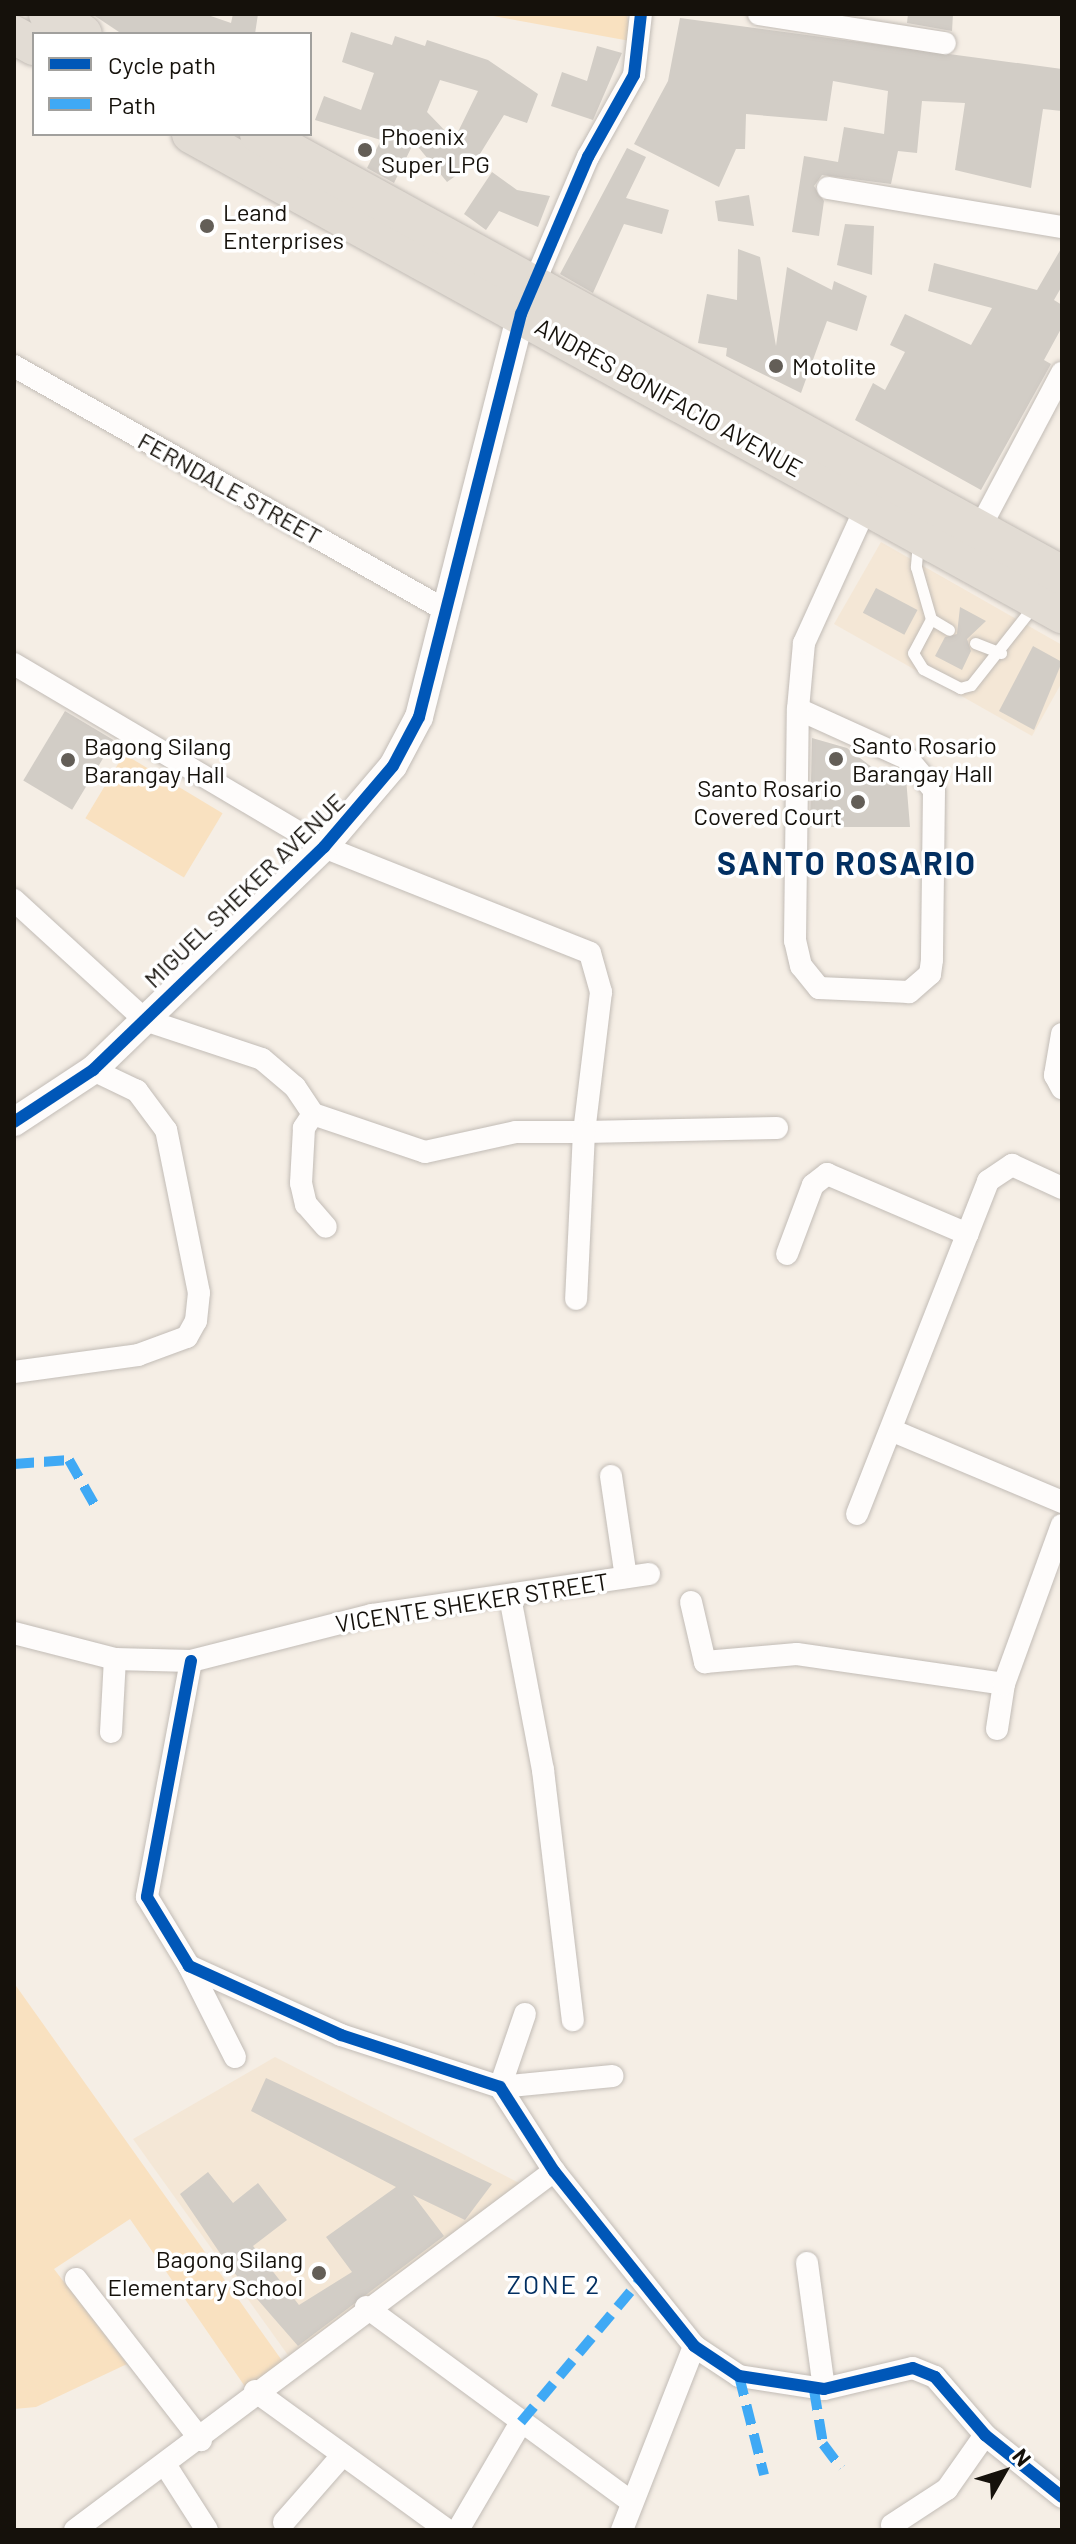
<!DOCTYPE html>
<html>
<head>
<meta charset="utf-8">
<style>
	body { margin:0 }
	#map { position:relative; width:1076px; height:2544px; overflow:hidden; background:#f5eee5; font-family:Barlow,sans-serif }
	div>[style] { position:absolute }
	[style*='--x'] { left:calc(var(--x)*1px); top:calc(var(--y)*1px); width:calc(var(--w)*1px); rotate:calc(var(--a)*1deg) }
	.built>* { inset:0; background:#f4e7d6 }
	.green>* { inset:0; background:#f9e1c0; transform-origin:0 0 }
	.building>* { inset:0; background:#d2cdc6; transform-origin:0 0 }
	.roads { filter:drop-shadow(0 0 2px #c2bcb6) drop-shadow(0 0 2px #c2bcb6) }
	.service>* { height:11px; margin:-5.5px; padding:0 5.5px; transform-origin:5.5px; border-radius:5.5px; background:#fefcfb }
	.minor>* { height:22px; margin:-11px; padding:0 11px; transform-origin:11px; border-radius:11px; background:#fefcfb }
	.tertiary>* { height:28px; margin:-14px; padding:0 14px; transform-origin:14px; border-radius:14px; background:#fefcfb }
	.trunk>* { height:38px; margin:-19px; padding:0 19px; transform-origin:19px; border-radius:19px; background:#e2dcd4 }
	.quiet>* { height:10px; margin-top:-5px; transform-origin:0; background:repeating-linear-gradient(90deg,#3fa9f5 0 20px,transparent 0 30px) }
	.cycleway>* { height:12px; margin:-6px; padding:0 6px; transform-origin:6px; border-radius:6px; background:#0057b8 }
	.dots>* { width:22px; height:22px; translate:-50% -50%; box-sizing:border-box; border:4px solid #fff; border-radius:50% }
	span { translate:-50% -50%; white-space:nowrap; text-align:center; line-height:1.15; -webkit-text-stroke:7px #fff; paint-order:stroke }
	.poi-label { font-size:24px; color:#15110b }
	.left { translate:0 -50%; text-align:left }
	.right { translate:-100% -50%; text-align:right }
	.street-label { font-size:24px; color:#15110b }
	.neighbourhood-label { font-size:26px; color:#022f61; letter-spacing:2px }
	.district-label { font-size:32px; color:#022f61; font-weight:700; letter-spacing:2px }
	.frame { position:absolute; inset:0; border:16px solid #15110b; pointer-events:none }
	.legend { position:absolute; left:32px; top:32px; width:280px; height:104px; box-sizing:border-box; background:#fff; border:2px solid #a1a09d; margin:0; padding:10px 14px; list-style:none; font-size:24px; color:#15110b }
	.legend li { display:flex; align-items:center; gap:16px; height:40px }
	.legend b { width:40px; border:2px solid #a1a09d }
	.north { position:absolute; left:964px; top:2432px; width:80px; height:80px; -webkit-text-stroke:6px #fff; paint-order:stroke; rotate:51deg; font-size:22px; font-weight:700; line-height:32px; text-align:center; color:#15110b }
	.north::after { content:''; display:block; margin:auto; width:28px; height:36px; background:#15110b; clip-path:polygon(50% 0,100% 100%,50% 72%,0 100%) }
</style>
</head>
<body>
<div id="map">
	<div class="built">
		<div style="clip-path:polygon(881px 542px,1062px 645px,1062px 682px,1032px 736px,834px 624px)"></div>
		<div style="clip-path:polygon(275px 2057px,527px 2187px,290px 2358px,133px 2139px)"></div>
	</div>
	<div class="green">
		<div style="clip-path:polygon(482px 14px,627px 14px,630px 41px)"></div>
		<div style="left:124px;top:754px;width:115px;height:75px;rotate:31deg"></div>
		<div style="clip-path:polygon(14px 1983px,283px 2362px,248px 2391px,130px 2219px,54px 2269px,127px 2364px,36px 2407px,14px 2409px)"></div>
	</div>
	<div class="building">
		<div style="clip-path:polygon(92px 14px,205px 14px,231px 23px,233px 14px,258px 14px,255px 34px,122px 34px)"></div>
		<div style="clip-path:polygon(908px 14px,953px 14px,952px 31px,907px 23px)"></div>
		<div style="clip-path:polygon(680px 18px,1062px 69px,1062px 111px,1043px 109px,1031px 188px,955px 170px,965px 103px,922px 101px,917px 153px,898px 151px,891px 184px,822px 175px,814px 186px,824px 201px,819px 236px,792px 232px,804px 156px,838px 162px,844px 127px,884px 134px,888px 91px,833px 81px,827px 121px,746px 114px,745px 149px,736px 149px,719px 187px,634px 144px,668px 81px)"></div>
		<div style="clip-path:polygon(evenodd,351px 32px,392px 45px,395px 36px,425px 46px,427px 40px,488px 60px,538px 94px,527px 123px,504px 115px,475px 162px,447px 182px,414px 142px,394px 183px,367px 168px,381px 140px,315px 120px,324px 96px,361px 110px,374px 73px,342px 62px,351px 32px,440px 80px,478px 91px,454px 140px,427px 112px,440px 80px)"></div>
		<div style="clip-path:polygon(597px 46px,622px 53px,593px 120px,551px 106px,562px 72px,587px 81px)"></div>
		<div style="clip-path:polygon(627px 148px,646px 157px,626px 198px,669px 210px,662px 234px,624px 224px,593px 293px,560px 274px)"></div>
		<div style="clip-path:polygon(492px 172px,517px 190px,550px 196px,538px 227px,499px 211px,486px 230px,464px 214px)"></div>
		<div style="clip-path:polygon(749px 195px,754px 226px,718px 221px,715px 201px)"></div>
		<div style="clip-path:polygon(845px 224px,874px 226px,872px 275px,837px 265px)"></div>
		<div style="clip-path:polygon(1062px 247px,1062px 286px,1054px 300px,1062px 305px,1062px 327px,1044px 360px,1051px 364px,981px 490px,855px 420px,873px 383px,885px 390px,905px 352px,890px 345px,905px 314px,971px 345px,992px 308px,928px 291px,934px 263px,1037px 290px)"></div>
		<div style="clip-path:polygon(738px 249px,760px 257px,776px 346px,787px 267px,832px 290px,834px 281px,867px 296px,857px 331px,827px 321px,801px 393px,726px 356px,727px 348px,698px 343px,707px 294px,737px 300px)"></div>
		<div style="left:876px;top:588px;width:47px;height:28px;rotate:28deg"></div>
		<div style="clip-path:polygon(960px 607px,986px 621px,967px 639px,971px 651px,962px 670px,935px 656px,945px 637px,957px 634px)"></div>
		<div style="clip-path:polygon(1033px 646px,1062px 662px,1034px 730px,999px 711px)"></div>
		<div style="left:65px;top:711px;width:57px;height:81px;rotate:31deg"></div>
		<div style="clip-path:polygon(812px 738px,847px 748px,886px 778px,906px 778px,910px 827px,810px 827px)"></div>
		<div style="clip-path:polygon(266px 2078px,492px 2184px,465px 2220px,413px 2195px,444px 2236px,298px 2346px,230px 2268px,180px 2194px,208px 2172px,233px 2203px,258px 2183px,287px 2220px,253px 2246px,299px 2305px,352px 2272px,326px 2237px,396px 2187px,251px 2111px)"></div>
	</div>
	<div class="roads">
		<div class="service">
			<div style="--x:918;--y:542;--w:25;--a:95"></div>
			<div style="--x:916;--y:567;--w:54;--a:73.9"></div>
			<div style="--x:931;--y:619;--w:38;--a:118"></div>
			<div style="--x:913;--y:653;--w:19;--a:58"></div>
			<div style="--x:923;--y:669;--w:42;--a:27.2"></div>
			<div style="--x:960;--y:688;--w:11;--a:-15"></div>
			<div style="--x:971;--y:685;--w:103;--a:-51.7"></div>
			<div style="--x:931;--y:619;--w:21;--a:31"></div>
			<div style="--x:975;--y:643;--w:28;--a:21"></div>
		</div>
		<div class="minor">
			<div style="--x:759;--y:14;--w:188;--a:8.9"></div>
			<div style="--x:828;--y:188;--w:237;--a:9.5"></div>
			<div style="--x:529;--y:295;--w:150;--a:-66.9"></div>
			<div style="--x:588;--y:157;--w:94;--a:-60.7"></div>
			<div style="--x:634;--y:75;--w:61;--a:-83.5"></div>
			<div style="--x:14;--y:366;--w:496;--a:29.5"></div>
			<div style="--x:974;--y:539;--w:188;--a:-62.1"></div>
			<div style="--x:14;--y:664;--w:360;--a:30.6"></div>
			<div style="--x:324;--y:847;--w:286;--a:21.7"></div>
			<div style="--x:590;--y:953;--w:41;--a:74.2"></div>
			<div style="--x:601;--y:992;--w:141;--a:96.9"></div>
			<div style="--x:584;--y:1132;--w:193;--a:-1.2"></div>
			<div style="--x:798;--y:709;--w:121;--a:24.4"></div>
			<div style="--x:908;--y:759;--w:40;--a:50"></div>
			<div style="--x:934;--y:790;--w:170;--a:90.7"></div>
			<div style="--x:932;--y:960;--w:14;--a:98"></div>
			<div style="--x:930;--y:974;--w:28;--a:139"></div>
			<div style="--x:909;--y:992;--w:90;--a:-177.5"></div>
			<div style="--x:819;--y:988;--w:28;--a:-129"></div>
			<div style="--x:801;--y:966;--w:26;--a:-103"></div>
			<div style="--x:795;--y:941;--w:232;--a:-89.3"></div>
			<div style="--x:798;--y:709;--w:66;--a:-84.8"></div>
			<div style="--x:804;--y:643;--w:147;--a:-65.5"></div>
			<div style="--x:14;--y:900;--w:178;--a:42.5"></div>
			<div style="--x:145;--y:1020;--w:123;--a:18.4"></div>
			<div style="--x:262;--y:1059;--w:43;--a:40.3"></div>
			<div style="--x:295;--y:1087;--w:32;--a:56"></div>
			<div style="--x:313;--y:1114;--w:17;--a:123"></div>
			<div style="--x:304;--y:1128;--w:55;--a:93.1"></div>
			<div style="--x:301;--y:1183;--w:22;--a:77"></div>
			<div style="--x:306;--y:1204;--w:30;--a:49"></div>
			<div style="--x:1062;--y:1034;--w:42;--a:99.7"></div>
			<div style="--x:1055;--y:1075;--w:15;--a:62"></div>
			<div style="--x:313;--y:1114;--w:118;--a:18.7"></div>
			<div style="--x:425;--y:1152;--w:93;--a:-12.4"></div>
			<div style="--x:516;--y:1132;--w:68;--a:0"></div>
			<div style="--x:584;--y:1132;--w:167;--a:92.7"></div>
			<div style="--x:787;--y:1254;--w:74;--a:-69.4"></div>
			<div style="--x:813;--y:1185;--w:18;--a:-38"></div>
			<div style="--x:827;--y:1174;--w:153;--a:23.1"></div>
			<div style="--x:14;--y:1372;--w:125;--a:-7.8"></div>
			<div style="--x:138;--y:1355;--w:52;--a:-20.2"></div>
			<div style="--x:187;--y:1337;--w:18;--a:-61"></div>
			<div style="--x:196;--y:1321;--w:28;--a:-84"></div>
			<div style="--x:199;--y:1293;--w:166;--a:-101.4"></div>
			<div style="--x:166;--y:1130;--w:49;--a:-126.6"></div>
			<div style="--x:137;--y:1091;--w:49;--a:-154.5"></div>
			<div style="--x:891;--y:1430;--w:186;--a:22.8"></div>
			<div style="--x:611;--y:1476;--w:102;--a:81.6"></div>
			<div style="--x:857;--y:1514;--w:358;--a:-68.5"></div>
			<div style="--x:988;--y:1181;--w:29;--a:-34"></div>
			<div style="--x:1012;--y:1165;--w:55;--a:24.7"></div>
			<div style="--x:510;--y:1597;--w:176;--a:79.2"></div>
			<div style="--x:543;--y:1770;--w:252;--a:83.2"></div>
			<div style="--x:691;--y:1602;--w:62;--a:76.9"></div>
			<div style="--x:705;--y:1662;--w:92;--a:-5"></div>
			<div style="--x:797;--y:1654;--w:209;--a:8.2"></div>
			<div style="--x:14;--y:1633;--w:104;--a:14.4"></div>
			<div style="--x:115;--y:1659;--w:76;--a:1.5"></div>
			<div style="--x:191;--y:1661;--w:187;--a:-14.3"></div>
			<div style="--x:372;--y:1615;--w:280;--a:-8.4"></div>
			<div style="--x:191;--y:1661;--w:240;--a:100.6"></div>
			<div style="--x:147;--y:1897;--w:81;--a:58.7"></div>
			<div style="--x:189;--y:1966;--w:167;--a:24.4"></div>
			<div style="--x:341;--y:2035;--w:167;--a:18.1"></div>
			<div style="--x:500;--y:2087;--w:100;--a:57.3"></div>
			<div style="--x:554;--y:2171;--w:224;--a:51.3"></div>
			<div style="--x:694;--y:2346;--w:54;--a:33.7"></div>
			<div style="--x:739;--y:2376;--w:86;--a:8.7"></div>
			<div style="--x:824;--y:2389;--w:91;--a:-13.3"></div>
			<div style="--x:913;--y:2368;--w:24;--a:22"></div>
			<div style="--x:935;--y:2377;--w:77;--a:49.2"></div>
			<div style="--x:985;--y:2435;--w:99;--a:38.8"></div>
			<div style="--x:997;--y:1729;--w:46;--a:-81.2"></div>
			<div style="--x:1004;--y:1684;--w:169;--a:-70"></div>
			<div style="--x:111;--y:1732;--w:73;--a:-86.9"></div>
			<div style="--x:189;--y:1966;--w:102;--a:63.2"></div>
			<div style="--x:525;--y:2014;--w:77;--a:108.9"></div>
			<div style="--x:500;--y:2087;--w:113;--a:-5.6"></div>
			<div style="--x:807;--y:2263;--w:127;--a:82.3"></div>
			<div style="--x:76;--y:2279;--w:204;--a:52.2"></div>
			<div style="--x:366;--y:2307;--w:326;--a:36.3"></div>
			<div style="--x:255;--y:2391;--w:237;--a:35.9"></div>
			<div style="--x:166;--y:2466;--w:76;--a:57.4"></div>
			<div style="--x:284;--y:2522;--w:85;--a:-48.8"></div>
			<div style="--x:892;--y:2525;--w:66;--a:-33.2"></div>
			<div style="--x:947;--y:2489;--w:66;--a:-54.9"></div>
			<div style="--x:75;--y:2530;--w:599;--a:-36.85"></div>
			<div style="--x:458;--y:2530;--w:125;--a:-59.7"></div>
			<div style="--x:622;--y:2530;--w:198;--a:-68.6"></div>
		</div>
		<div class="tertiary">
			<div style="--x:14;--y:1122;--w:95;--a:-33.4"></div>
			<div style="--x:93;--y:1070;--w:321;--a:-44"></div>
			<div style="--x:324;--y:847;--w:106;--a:-49.6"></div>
			<div style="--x:393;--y:766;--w:55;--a:-62"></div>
			<div style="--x:419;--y:717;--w:416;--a:-75.8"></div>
		</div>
		<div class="trunk">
			<div style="--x:48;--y:14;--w:40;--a:29.7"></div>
			<div style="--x:14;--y:35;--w:23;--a:29"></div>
			<div style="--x:191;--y:134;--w:995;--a:28.86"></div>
			<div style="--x:259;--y:134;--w:916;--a:28.78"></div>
		</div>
	</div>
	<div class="quiet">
		<div style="--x:14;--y:1464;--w:55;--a:-4.2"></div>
		<div style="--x:69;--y:1460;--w:56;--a:60.3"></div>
		<div style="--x:739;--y:2376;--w:102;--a:75.8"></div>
		<div style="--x:814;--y:2390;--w:55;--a:80.5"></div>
		<div style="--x:823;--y:2444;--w:30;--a:53"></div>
		<div style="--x:521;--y:2422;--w:187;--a:-50"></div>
	</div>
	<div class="cycleway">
		<div style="--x:14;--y:1122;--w:95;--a:-33.4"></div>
		<div style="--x:93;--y:1070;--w:321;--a:-44"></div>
		<div style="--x:324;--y:847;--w:106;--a:-49.6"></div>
		<div style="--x:393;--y:766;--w:55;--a:-62"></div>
		<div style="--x:419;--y:717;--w:416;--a:-75.8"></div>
		<div style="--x:521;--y:314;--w:171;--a:-66.9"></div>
		<div style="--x:588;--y:157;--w:94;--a:-60.7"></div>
		<div style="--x:634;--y:75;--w:61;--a:-83.5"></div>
		<div style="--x:191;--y:1661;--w:240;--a:100.6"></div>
		<div style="--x:147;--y:1897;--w:81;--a:58.7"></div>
		<div style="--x:189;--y:1966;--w:167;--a:24.4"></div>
		<div style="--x:341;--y:2035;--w:167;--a:18.1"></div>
		<div style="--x:500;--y:2087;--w:100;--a:57.3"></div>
		<div style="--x:554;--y:2171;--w:224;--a:51.3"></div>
		<div style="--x:694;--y:2346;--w:54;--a:33.7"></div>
		<div style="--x:739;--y:2376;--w:86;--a:8.7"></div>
		<div style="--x:824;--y:2389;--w:91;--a:-13.3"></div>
		<div style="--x:913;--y:2368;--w:24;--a:22"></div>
		<div style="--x:935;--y:2377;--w:77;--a:49.2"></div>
		<div style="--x:985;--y:2435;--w:99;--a:38.8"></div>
	</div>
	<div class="dots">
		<div style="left:365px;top:150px;background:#635e57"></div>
		<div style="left:207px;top:226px;background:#635e57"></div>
		<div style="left:776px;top:366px;background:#635e57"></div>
		<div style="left:836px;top:759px;background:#635e57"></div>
		<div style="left:68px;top:760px;background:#635e57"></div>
		<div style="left:858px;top:802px;background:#635e57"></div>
		<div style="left:319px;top:2273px;background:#635e57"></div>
	</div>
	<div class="poi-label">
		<span class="left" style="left:381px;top:150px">Phoenix<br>Super LPG</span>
		<span class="left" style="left:223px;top:226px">Leand<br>Enterprises</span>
		<span class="left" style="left:792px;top:366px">Motolite</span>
		<span class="left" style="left:852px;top:759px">Santo Rosario<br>Barangay Hall</span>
		<span class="left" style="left:84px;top:760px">Bagong Silang<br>Barangay Hall</span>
		<span class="right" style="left:842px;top:802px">Santo Rosario<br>Covered Court</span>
		<span class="right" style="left:303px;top:2273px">Bagong Silang<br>Elementary School</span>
	</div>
	<div class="street-label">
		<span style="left:669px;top:397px;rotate:29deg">ANDRES BONIFACIO AVENUE</span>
		<span style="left:230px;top:488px;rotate:29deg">FERNDALE STREET</span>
		<span style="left:244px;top:890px;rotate:-44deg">MIGUEL SHEKER AVENUE</span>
		<span style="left:472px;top:1602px;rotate:-9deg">VICENTE SHEKER STREET</span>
	</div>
	<div class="neighbourhood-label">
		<span style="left:554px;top:2284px">ZONE 2</span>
	</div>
	<div class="district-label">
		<span style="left:847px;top:862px">SANTO ROSARIO</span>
	</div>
	<div class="frame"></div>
	<ul class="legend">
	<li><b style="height:10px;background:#0057b8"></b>Cycle path</li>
	<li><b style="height:10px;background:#3fa9f5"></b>Path</li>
	</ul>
	<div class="north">N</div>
</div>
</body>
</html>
